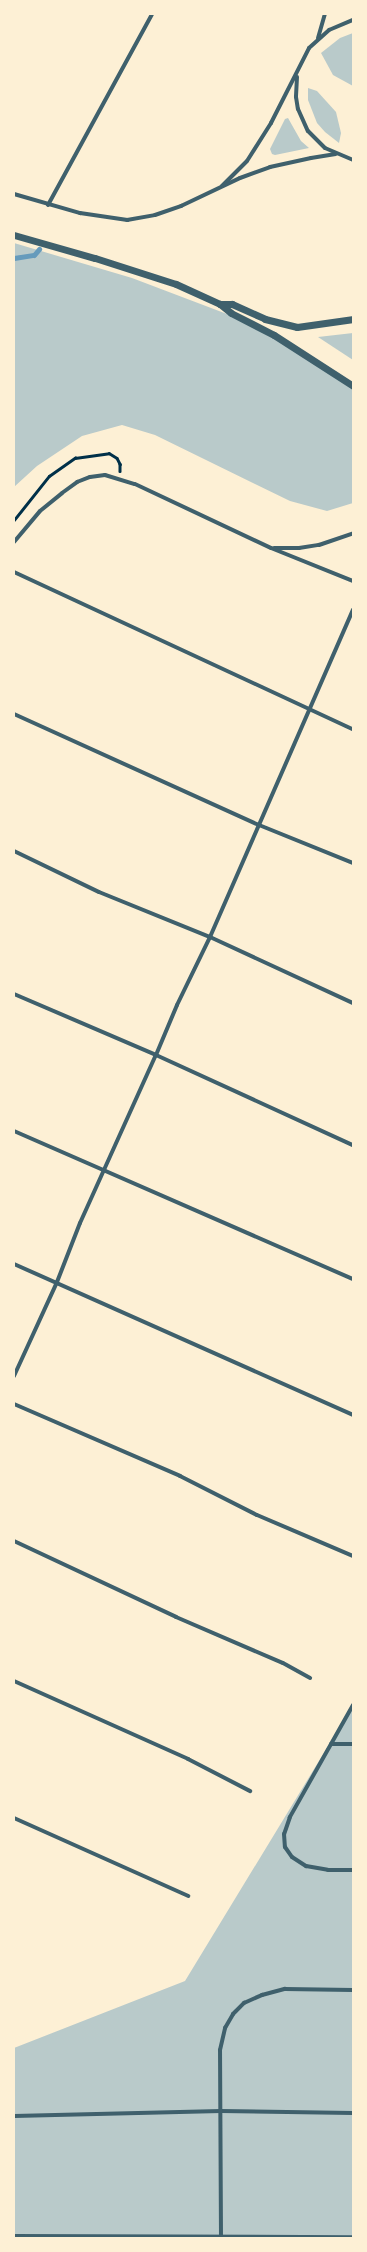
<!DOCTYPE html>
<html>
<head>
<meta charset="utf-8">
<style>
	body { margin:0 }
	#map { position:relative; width:367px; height:2252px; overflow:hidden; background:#fdf0d5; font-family:"DM Sans",sans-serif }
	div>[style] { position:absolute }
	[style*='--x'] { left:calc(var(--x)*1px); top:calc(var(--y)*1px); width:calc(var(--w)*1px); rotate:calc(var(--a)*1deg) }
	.green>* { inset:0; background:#b9caca }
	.stream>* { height:5px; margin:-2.5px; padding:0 2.5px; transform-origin:2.5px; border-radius:2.5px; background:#669bbc }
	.path>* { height:2.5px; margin:-1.25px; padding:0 1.25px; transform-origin:1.25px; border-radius:1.25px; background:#003049 }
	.minor>* { height:4px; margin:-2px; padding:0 2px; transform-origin:2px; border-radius:2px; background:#3f606c }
	.tertiary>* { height:7px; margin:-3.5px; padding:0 3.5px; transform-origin:3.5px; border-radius:3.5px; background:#3f606c }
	span { translate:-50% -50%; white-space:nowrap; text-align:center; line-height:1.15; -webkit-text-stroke:3px #fdf0d5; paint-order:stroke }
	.frame { position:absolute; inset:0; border:15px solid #fdf0d5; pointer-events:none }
</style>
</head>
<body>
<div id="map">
	<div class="green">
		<div style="clip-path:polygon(353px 33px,353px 86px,333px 75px,321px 53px,340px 38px)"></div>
		<div style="clip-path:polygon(308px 88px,317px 91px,336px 112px,341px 133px,339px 143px,325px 132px,317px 123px,308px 100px)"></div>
		<div style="clip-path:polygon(288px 118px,301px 141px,309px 148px,275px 155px,272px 154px,270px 149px,285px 119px)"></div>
		<div style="clip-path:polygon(14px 243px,132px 278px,248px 322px,353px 386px,353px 503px,327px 511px,290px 501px,155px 435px,122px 425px,82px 436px,37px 466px,14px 487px)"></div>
		<div style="clip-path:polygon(353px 333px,353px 360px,318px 337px)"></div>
		<div style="clip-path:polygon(353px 1705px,353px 2238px,14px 2238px,14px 2048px,185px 1981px)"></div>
	</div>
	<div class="stream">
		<div style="--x:14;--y:258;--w:20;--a:-9"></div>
		<div style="--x:34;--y:255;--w:8;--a:-50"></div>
	</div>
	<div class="path">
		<div style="--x:14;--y:520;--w:56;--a:-51.5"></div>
		<div style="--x:49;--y:476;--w:32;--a:-35"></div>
		<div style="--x:75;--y:458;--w:34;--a:-8"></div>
		<div style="--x:109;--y:453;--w:9;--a:32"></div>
		<div style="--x:117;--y:458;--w:7;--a:63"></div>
		<div style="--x:120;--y:464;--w:7;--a:90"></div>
	</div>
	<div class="minor">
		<div style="--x:318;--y:38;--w:25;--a:-74"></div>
		<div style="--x:297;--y:77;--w:20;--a:93"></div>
		<div style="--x:296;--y:97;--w:12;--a:81"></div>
		<div style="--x:298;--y:109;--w:24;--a:66"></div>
		<div style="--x:308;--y:131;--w:24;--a:45"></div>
		<div style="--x:325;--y:148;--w:30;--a:23"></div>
		<div style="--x:222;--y:186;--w:35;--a:-45"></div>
		<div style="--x:247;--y:161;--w:45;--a:-57.7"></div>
		<div style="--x:271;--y:123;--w:84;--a:-63.1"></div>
		<div style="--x:309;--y:48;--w:27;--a:-42"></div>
		<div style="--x:329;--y:30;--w:26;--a:-23"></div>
		<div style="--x:14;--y:194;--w:69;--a:16.1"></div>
		<div style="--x:80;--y:213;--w:48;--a:8.5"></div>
		<div style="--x:127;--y:220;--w:28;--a:-10"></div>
		<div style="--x:155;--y:215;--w:28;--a:-19"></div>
		<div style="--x:181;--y:206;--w:65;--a:-25.4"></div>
		<div style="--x:240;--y:178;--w:32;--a:-20"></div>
		<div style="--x:270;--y:167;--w:42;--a:-12.4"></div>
		<div style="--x:311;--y:158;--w:25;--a:-9"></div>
		<div style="--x:48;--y:205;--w:217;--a:-61.4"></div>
		<div style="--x:14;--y:542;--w:40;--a:-50"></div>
		<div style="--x:40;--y:511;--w:28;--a:-39"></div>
		<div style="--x:62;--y:493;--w:19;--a:-36"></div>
		<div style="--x:77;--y:482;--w:14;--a:-21"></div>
		<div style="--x:90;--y:477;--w:15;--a:-8"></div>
		<div style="--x:105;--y:475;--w:31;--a:17"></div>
		<div style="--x:135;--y:484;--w:150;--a:25.2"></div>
		<div style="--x:271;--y:548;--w:88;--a:21.9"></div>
		<div style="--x:274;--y:548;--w:25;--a:0"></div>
		<div style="--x:299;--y:548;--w:20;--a:-9"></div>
		<div style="--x:319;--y:545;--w:36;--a:-19"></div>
		<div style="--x:14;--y:572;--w:374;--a:24.9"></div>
		<div style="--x:14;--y:714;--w:269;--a:24.4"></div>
		<div style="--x:259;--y:825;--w:101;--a:22"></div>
		<div style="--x:14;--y:851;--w:94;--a:25.8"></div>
		<div style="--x:99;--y:892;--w:120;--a:22.1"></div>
		<div style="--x:210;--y:937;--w:157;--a:24.8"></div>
		<div style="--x:14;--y:994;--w:155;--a:23.2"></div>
		<div style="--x:156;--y:1055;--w:217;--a:24.6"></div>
		<div style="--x:14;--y:1131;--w:370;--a:23.6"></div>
		<div style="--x:14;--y:1264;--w:371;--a:24"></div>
		<div style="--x:14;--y:1376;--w:103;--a:-65.4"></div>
		<div style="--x:57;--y:1282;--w:63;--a:-68.7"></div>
		<div style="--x:80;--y:1223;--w:184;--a:-65.7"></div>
		<div style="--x:156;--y:1055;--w:54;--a:-67.2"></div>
		<div style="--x:177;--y:1005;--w:76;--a:-64.1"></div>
		<div style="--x:210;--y:937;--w:357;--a:-66.4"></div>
		<div style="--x:14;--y:1404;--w:181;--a:23.4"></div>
		<div style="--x:180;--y:1476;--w:86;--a:26.9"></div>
		<div style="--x:257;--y:1515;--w:104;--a:23.1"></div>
		<div style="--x:14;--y:1541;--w:179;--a:25.1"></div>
		<div style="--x:176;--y:1617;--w:116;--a:23.3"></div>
		<div style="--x:283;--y:1663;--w:31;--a:29"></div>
		<div style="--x:14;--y:1681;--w:191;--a:24.1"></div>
		<div style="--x:188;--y:1759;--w:70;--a:27.3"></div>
		<div style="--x:353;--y:1705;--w:129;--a:119.4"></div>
		<div style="--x:290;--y:1817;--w:18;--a:109"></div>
		<div style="--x:284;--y:1834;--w:13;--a:86"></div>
		<div style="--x:285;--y:1847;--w:12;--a:55"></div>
		<div style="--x:292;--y:1857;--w:17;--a:33"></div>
		<div style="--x:306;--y:1866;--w:22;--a:10"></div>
		<div style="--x:328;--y:1870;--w:25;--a:0"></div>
		<div style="--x:331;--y:1744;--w:22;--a:0"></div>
		<div style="--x:14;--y:1818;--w:191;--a:24.1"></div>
		<div style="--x:14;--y:2116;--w:207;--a:-1.4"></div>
		<div style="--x:221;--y:2111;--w:132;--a:0.9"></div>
		<div style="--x:14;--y:2236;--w:339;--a:0.2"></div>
		<div style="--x:221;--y:2238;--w:188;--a:-90.3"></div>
		<div style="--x:220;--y:2050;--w:23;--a:-77"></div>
		<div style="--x:225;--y:2028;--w:16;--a:-60"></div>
		<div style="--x:233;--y:2014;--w:16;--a:-45"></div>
		<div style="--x:244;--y:2003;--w:20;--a:-24"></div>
		<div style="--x:262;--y:1995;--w:24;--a:-15"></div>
		<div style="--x:285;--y:1989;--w:68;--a:0.8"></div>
	</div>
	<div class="tertiary">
		<div style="--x:14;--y:235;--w:84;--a:15.9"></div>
		<div style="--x:95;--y:258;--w:85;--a:17.8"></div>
		<div style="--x:176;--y:284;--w:48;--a:24.4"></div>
		<div style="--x:220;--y:304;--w:14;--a:39"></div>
		<div style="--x:231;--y:313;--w:48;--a:27.1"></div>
		<div style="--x:274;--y:335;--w:94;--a:32.8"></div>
		<div style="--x:220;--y:304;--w:12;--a:0"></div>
		<div style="--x:232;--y:304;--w:36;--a:24"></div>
		<div style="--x:265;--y:319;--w:33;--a:14"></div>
		<div style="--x:297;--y:327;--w:57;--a:-8.1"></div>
	</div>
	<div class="frame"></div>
</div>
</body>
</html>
